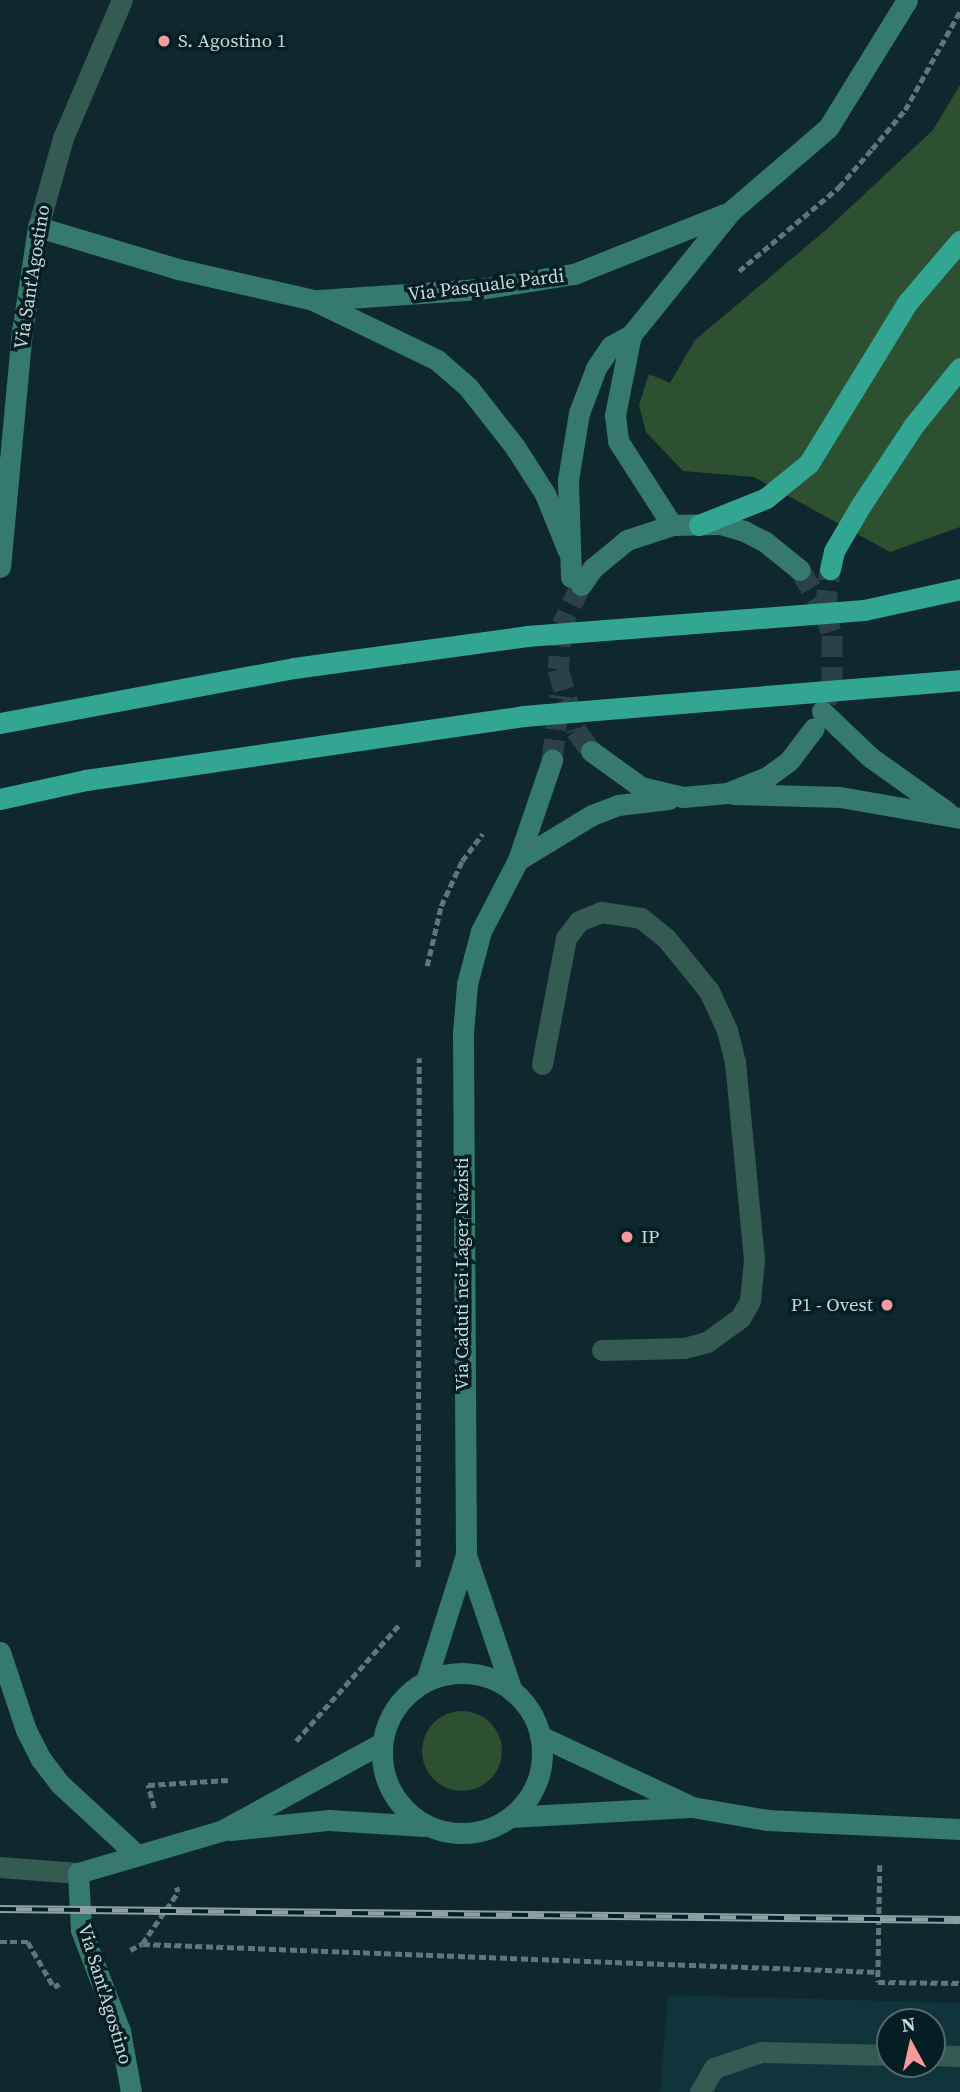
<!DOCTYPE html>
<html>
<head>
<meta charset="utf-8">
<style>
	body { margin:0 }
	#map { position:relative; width:960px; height:2092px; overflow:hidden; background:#0e282d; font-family:"Source Serif 4",serif }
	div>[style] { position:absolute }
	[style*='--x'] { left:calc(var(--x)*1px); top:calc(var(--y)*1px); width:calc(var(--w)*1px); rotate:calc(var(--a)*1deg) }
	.built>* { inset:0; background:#10343b }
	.green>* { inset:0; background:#2d5130 }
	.round { border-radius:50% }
	.secondary-tunnel>* { height:21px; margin-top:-10.5px; transform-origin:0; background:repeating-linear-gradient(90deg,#2a4247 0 21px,transparent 0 31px) }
	.highway-tunnel>* { height:21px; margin-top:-10.5px; transform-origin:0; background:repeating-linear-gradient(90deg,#2a4247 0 21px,transparent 0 31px) }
	.path>* { height:4.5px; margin-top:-2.25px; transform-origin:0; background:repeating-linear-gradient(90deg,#61767a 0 7px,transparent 0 10.5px) }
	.lane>* { height:21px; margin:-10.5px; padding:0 10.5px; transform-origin:10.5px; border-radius:10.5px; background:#335b52 }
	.street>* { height:21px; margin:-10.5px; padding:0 10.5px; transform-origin:10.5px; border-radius:10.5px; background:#335b52 }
	.secondary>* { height:21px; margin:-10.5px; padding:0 10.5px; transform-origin:10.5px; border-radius:10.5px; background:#36796d }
	.secondary>.ring { margin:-10.5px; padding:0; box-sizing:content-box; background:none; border:21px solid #36796d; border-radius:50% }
	.highway>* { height:21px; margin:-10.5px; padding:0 10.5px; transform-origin:10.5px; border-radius:10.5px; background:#32a693 }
	.rail>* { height:8px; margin-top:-4px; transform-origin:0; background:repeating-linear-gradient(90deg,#041e23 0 16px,#8da0a3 0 32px); box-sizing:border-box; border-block:2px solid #8da0a3 }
	.highway-bridge>* { height:21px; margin:-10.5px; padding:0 10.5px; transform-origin:10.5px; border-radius:10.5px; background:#32a693 }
	.dots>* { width:19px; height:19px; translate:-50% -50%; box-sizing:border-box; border:4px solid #041e23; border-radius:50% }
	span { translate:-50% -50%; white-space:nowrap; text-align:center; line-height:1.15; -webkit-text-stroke:7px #041e23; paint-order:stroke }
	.poi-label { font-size:19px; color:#c8d7da }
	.left { translate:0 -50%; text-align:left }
	.right { translate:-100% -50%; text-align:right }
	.street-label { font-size:19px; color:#c8d7da }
	.north { position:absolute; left:876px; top:2008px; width:70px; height:70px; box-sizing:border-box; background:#041e23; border:2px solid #52686c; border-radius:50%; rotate:352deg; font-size:19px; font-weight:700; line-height:28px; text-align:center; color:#c8d7da }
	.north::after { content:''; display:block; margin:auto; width:24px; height:32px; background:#f59b9c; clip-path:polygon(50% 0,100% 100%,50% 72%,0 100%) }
</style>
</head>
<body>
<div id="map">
	<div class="built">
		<div style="clip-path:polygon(evenodd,668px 1995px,960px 2003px,960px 2092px,660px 2092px,668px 1995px,890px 2022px,932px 2022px,932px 2064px,890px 2064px,890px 2022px)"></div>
	</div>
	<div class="green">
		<div style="clip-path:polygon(960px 85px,960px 527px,890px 552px,754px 477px,683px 471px,646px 432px,639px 405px,649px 374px,670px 383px,695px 340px,826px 230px,933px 130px)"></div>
		<div class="round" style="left:422px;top:1711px;width:80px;height:80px"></div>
	</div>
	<div class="secondary-tunnel">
		<div style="--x:800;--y:570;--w:48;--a:58.6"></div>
		<div style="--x:825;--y:611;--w:25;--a:74"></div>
		<div style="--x:832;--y:635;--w:47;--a:90"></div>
		<div style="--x:832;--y:682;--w:27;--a:107"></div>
		<div style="--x:581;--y:585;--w:44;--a:115.4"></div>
		<div style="--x:562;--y:625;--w:44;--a:95.2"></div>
		<div style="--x:558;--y:669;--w:64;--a:73.6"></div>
		<div style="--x:576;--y:730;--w:26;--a:54"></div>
		<div style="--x:552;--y:760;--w:65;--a:-83"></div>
	</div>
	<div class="highway-tunnel">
		<div style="--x:825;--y:611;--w:42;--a:-83.2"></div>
	</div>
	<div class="path">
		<div style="--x:739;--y:271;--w:131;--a:-40"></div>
		<div style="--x:839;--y:187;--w:50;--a:-49"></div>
		<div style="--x:872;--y:149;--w:51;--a:-49.8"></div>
		<div style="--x:905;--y:110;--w:113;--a:-60.9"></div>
		<div style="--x:427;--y:966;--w:62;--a:-76.9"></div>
		<div style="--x:441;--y:906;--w:50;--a:-65"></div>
		<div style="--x:462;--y:861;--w:34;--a:-53"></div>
		<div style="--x:418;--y:1567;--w:509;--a:-89.89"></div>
		<div style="--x:296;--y:1741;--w:155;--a:-48.4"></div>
		<div style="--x:154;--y:1808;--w:24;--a:-105"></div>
		<div style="--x:148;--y:1785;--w:80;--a:-3.6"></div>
		<div style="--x:880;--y:1865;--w:117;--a:91"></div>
		<div style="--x:878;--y:1982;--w:82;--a:0.7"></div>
		<div style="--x:0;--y:1942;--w:28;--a:0"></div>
		<div style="--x:28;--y:1942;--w:52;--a:60"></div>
		<div style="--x:54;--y:1987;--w:6;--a:-31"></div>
		<div style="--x:143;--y:1944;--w:736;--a:2.18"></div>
		<div style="--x:130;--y:1950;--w:13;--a:-27"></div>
		<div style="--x:142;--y:1944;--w:63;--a:-55.3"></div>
		<div style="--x:178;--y:1892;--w:5;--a:-112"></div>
	</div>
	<div class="lane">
		<div style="--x:542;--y:1064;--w:128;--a:-79.2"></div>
		<div style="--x:566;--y:938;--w:21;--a:-53"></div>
		<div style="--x:579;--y:921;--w:24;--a:-22"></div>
		<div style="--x:601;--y:912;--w:40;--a:8.5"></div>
		<div style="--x:641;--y:918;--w:32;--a:39"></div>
		<div style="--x:666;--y:938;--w:68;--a:50.9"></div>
		<div style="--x:709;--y:991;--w:43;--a:65.2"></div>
		<div style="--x:727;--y:1030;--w:33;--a:76"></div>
		<div style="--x:735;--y:1062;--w:199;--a:84.5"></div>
		<div style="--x:754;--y:1260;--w:41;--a:95.6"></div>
		<div style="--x:750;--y:1301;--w:20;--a:120"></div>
		<div style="--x:740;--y:1318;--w:41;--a:144"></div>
		<div style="--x:707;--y:1342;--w:24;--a:165"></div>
		<div style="--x:684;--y:1348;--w:82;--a:178.6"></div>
		<div style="--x:932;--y:2055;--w:28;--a:2"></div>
		<div style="--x:700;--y:2092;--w:28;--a:-60"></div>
		<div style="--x:714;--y:2068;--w:50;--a:-18.8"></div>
		<div style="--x:761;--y:2052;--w:129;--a:1.3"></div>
	</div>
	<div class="street">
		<div style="--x:38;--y:227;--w:92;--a:-74.3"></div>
		<div style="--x:63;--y:138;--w:150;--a:-66.9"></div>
		<div style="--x:0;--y:1867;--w:78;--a:4.4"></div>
	</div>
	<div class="secondary">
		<div style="--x:319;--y:300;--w:161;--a:-3.9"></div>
		<div style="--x:480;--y:289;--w:95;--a:-9.1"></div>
		<div style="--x:574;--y:274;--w:162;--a:-21.7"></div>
		<div style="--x:631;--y:335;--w:82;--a:101.3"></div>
		<div style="--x:615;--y:415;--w:26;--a:83"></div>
		<div style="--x:618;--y:441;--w:100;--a:57.3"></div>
		<div style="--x:0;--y:567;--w:236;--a:-84.7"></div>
		<div style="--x:22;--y:332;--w:106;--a:-81.3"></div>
		<div style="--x:38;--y:227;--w:146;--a:16.7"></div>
		<div style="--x:178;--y:269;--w:139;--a:12.9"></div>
		<div style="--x:313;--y:300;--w:138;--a:25.8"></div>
		<div style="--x:437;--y:360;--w:41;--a:41.1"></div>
		<div style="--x:468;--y:387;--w:76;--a:51.9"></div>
		<div style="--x:515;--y:447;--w:56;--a:57.4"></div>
		<div style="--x:545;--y:494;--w:61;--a:68"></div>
		<div style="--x:571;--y:577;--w:97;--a:-91.8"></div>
		<div style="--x:568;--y:480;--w:68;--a:-80.7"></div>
		<div style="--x:579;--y:413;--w:48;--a:-69.3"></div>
		<div style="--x:596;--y:368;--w:27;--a:-56"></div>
		<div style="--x:611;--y:346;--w:23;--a:-29"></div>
		<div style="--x:631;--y:335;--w:159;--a:-51.1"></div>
		<div style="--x:731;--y:211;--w:128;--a:-40.6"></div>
		<div style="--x:828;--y:128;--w:150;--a:-58.3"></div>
		<div style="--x:581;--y:585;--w:21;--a:-55"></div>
		<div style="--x:593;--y:568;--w:44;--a:-39.5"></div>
		<div style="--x:627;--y:540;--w:47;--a:-18.4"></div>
		<div style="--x:672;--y:525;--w:48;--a:-1.2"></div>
		<div style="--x:720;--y:524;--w:25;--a:16"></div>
		<div style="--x:744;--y:531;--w:22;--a:27"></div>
		<div style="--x:764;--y:541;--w:46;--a:38.9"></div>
		<div style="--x:822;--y:711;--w:66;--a:43.8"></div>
		<div style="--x:870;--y:757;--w:95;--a:35.5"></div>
		<div style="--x:591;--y:751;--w:62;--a:35.8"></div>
		<div style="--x:641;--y:787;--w:43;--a:13.4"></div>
		<div style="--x:683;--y:797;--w:44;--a:-5.2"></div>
		<div style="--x:727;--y:793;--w:43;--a:-21.8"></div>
		<div style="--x:767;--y:777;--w:27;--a:-36"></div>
		<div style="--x:789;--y:761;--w:41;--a:-52.9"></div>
		<div style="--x:733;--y:794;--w:107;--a:1.6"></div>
		<div style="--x:840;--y:797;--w:122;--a:9.9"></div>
		<div style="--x:518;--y:860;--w:87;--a:-31.3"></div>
		<div style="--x:592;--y:815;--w:28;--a:-21"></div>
		<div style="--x:618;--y:805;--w:51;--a:-6.7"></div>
		<div style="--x:0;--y:1652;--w:82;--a:71.6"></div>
		<div style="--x:26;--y:1730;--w:33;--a:63"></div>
		<div style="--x:41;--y:1759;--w:31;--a:53"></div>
		<div style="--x:60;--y:1784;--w:105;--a:42.7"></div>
		<div class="ring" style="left:382px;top:1673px;width:139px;height:139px"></div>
		<div style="--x:426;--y:1681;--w:132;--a:-72.4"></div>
		<div style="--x:512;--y:1691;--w:144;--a:-108.7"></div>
		<div style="--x:466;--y:1555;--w:522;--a:-90.33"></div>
		<div style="--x:463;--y:1033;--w:49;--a:-85.3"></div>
		<div style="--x:467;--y:984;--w:55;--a:-75.2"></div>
		<div style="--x:481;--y:931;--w:80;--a:-62.5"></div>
		<div style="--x:518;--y:860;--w:106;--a:-71.2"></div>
		<div style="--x:540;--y:1736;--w:168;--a:25"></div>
		<div style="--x:692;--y:1807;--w:76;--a:9.8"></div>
		<div style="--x:767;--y:1820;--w:193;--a:2.7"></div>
		<div style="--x:510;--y:1817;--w:180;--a:-3.2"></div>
		<div style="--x:230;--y:1830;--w:100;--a:-5.8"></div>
		<div style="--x:329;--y:1820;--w:95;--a:3.6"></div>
		<div style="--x:131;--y:2092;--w:62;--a:-100.2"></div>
		<div style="--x:120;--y:2031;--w:108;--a:-111.1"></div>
		<div style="--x:81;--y:1930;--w:57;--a:-93"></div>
		<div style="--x:78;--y:1873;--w:149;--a:-16.4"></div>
		<div style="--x:221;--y:1831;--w:183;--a:-28.7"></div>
	</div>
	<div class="highway">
		<div style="--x:699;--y:525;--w:72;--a:-21.9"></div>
		<div style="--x:766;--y:498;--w:55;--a:-39.1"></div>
		<div style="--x:809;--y:463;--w:188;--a:-58.5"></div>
		<div style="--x:907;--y:303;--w:82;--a:-49.5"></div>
		<div style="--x:830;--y:569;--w:18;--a:-77"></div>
		<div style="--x:834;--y:551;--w:53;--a:-59.6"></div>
		<div style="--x:861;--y:505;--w:96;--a:-56.5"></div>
		<div style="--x:914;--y:425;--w:73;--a:-51.1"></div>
		<div style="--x:864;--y:610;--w:98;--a:-12.3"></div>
	</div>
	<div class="rail">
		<div style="--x:0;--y:1909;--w:960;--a:0.66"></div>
	</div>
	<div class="highway-bridge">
		<div style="--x:0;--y:723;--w:299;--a:-10.6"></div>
		<div style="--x:294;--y:668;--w:235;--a:-7.8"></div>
		<div style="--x:527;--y:636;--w:338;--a:-4.4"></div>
		<div style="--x:0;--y:799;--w:88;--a:-12.5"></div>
		<div style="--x:86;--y:780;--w:442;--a:-8.3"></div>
		<div style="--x:523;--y:716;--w:438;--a:-4.7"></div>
	</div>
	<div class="dots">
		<div style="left:164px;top:41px;background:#f59b9c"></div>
		<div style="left:627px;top:1237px;background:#f59b9c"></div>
		<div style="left:887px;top:1305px;background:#f59b9c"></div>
	</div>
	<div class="poi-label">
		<span class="left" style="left:178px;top:41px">S. Agostino 1</span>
		<span class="left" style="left:641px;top:1237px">IP</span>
		<span class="right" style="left:873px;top:1305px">P1 - Ovest</span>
	</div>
	<div class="street-label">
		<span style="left:32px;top:277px;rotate:-81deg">Via Sant'Agostino</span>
		<span style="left:486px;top:285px;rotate:-7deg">Via Pasquale Pardi</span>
		<span style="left:462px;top:1274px;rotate:-90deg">Via Caduti nei Lager Nazisti</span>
		<span style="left:105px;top:1994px;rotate:73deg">Via Sant'Agostino</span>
	</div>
	<div class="north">N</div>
</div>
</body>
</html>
